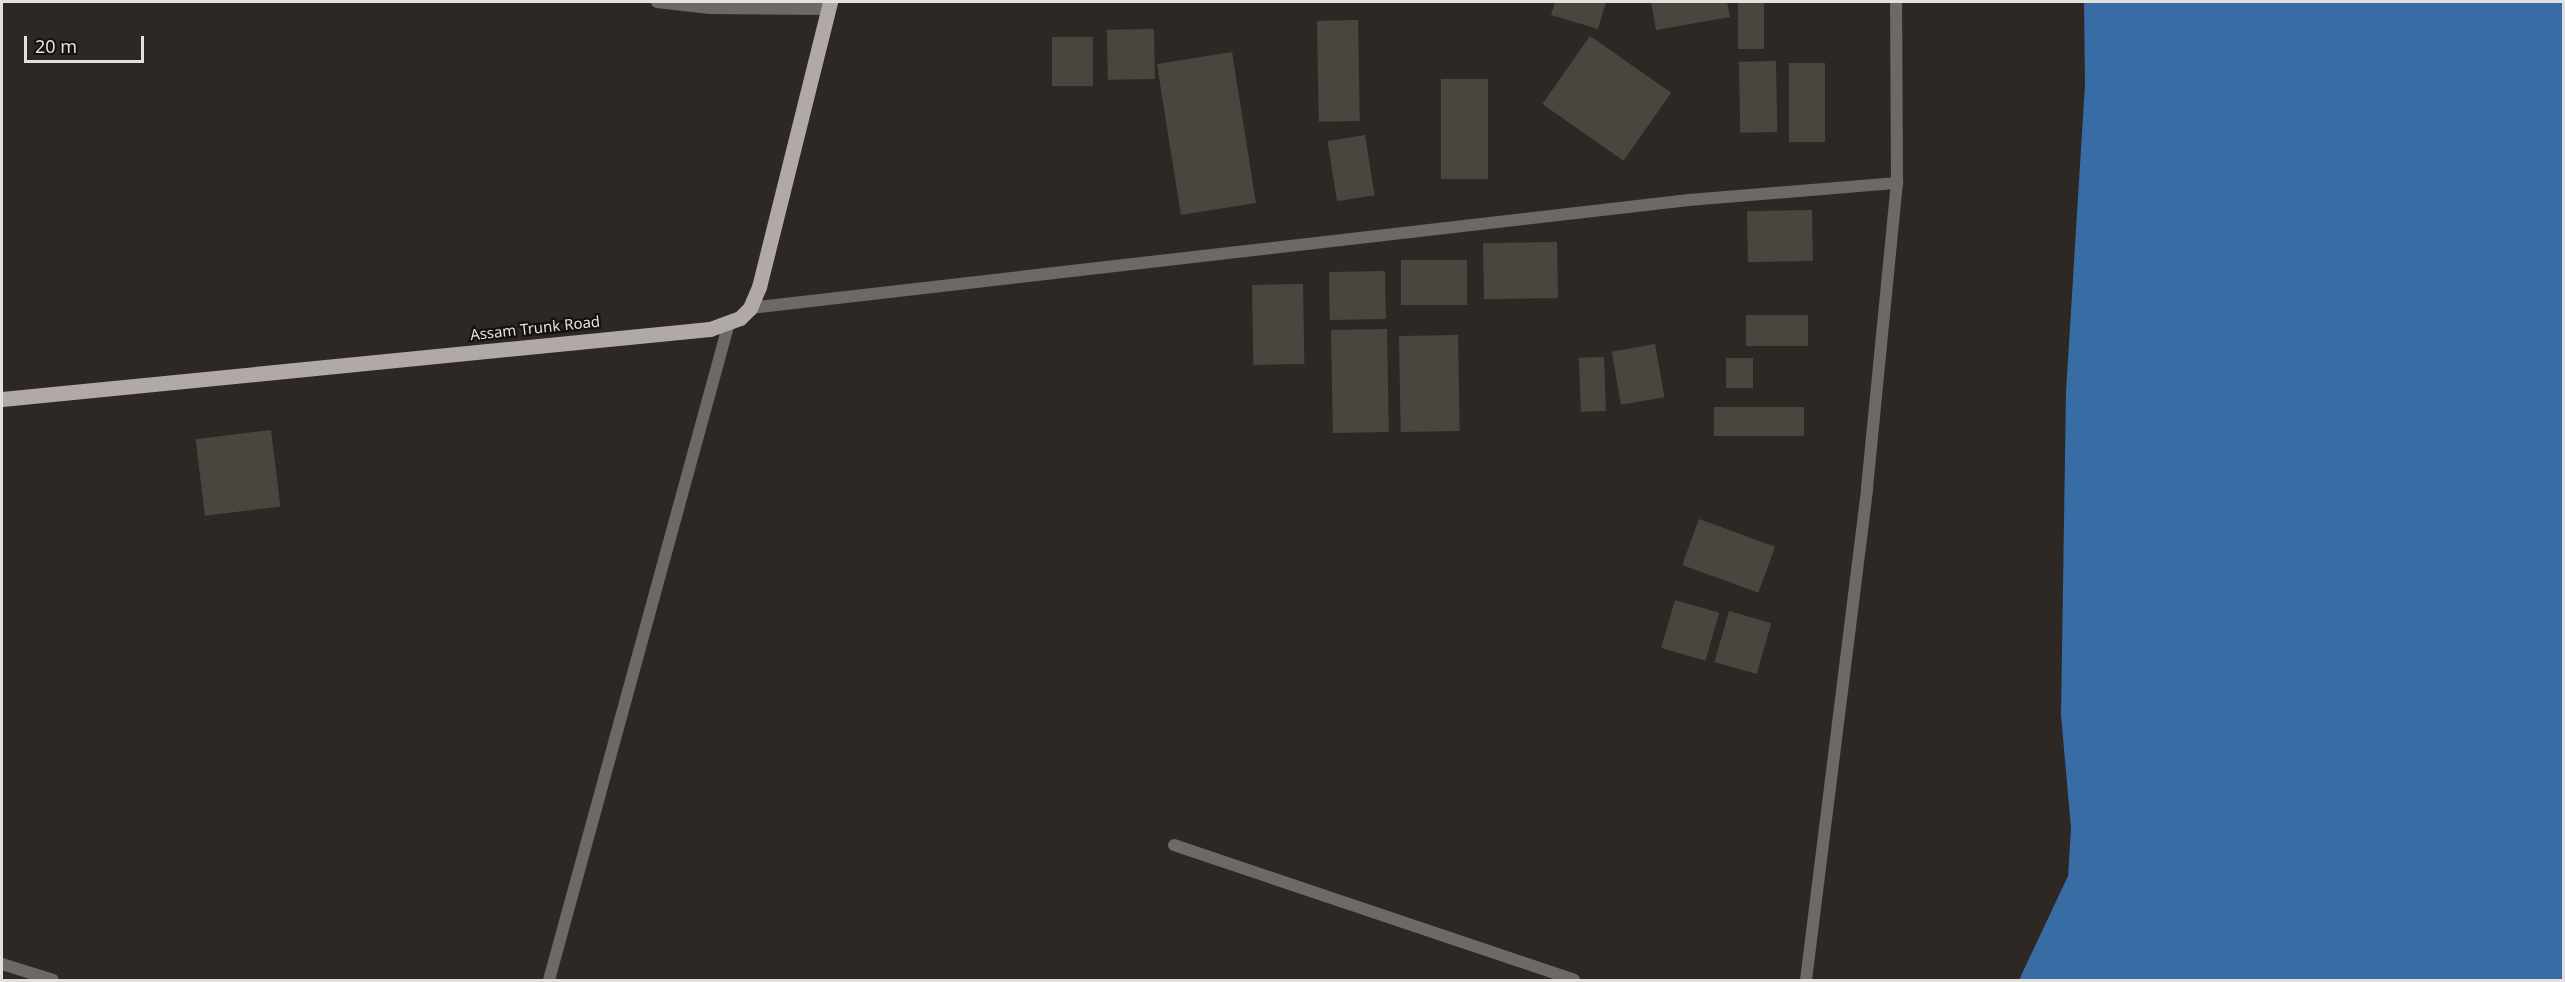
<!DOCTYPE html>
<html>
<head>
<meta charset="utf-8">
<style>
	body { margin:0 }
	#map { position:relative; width:2565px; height:982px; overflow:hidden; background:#2d2824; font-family:"Noto Sans",sans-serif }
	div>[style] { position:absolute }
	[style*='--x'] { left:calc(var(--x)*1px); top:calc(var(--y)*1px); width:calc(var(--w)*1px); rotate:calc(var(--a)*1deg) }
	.water>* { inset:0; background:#376ca5 }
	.building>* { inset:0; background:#4b4540; transform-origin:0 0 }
	.street>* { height:12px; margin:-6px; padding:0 6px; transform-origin:6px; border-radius:6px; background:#6d6968 }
	.primary>* { height:15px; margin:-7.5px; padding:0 7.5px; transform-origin:7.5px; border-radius:7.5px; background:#b0a9a7 }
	span { translate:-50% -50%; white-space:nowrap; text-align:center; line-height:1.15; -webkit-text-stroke:4.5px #141110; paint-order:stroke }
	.street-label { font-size:15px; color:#e4e0dd }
	.frame { position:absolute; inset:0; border:3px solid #e4e0dd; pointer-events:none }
	.scale { position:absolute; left:24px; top:36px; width:120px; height:27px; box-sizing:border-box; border:3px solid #e4e0dd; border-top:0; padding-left:8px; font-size:18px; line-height:21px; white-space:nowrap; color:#e4e0dd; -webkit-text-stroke:4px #141110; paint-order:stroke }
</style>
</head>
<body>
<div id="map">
	<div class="water">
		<div style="clip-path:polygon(2084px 2px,2563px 2px,2563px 980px,2019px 980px,2068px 876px,2071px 828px,2061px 715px,2066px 392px,2085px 84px)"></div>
	</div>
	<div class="building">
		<div style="clip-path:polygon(1555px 2px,1606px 2px,1598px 29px,1551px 15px)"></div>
		<div style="clip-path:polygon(1651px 2px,1727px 2px,1730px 17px,1656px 30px)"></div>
		<div style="left:1738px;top:2px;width:26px;height:47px"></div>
		<div style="left:1358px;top:20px;width:101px;height:41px;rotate:89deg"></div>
		<div style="left:1154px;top:29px;width:50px;height:47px;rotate:89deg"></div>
		<div style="left:1590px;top:36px;width:99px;height:83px;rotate:35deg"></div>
		<div style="left:1052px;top:37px;width:41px;height:49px"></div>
		<div style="left:1232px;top:52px;width:153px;height:76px;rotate:81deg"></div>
		<div style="left:1776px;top:61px;width:71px;height:37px;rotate:89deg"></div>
		<div style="left:1789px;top:63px;width:36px;height:79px"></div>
		<div style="left:1441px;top:79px;width:47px;height:100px"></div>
		<div style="left:1365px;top:135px;width:61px;height:38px;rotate:81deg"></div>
		<div style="left:1812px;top:210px;width:51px;height:65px;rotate:89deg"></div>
		<div style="left:1557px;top:242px;width:56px;height:74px;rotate:89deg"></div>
		<div style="left:1467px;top:260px;width:45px;height:66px;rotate:90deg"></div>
		<div style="left:1385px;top:271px;width:48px;height:56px;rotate:89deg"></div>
		<div style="left:1303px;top:284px;width:80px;height:51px;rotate:89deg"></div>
		<div style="left:1808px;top:315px;width:31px;height:62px;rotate:90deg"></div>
		<div style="left:1387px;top:329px;width:103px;height:56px;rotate:89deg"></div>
		<div style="left:1458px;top:335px;width:96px;height:59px;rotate:89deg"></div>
		<div style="left:1655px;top:344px;width:54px;height:44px;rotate:80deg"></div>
		<div style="left:1604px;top:357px;width:54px;height:25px;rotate:88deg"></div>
		<div style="left:1726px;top:358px;width:27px;height:30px"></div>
		<div style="left:1804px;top:407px;width:29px;height:90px;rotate:90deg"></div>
		<div style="left:271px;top:430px;width:77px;height:76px;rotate:83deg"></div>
		<div style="left:1699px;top:519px;width:81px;height:49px;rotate:20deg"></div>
		<div style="left:1675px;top:600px;width:46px;height:50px;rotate:16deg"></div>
		<div style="left:1729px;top:611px;width:44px;height:53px;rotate:16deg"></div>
	</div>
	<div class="street">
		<div style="--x:657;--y:2;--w:53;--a:6.5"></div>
		<div style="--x:710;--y:8;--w:118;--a:0.5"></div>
		<div style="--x:750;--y:308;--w:945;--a:-6.56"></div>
		<div style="--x:1689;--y:200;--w:209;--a:-4.7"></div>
		<div style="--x:1174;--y:845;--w:422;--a:18.6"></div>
		<div style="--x:2;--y:964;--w:53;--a:17.4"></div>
		<div style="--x:549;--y:980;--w:681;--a:-74.68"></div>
		<div style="--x:1806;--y:980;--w:496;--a:-82.9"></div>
		<div style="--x:1867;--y:488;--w:306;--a:-84.4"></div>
		<div style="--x:1897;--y:183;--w:181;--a:-90.3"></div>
	</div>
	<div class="primary">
		<div style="--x:2;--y:399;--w:711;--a:-5.65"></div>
		<div style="--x:710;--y:329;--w:32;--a:-20"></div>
		<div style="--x:740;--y:318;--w:14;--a:-45"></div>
		<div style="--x:750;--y:308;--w:23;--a:-67"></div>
		<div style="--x:759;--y:287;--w:294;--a:-76"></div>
	</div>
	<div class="street-label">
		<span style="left:535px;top:328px;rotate:-6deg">Assam Trunk Road</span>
	</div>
	<div class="frame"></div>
	<div class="scale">20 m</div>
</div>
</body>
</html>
